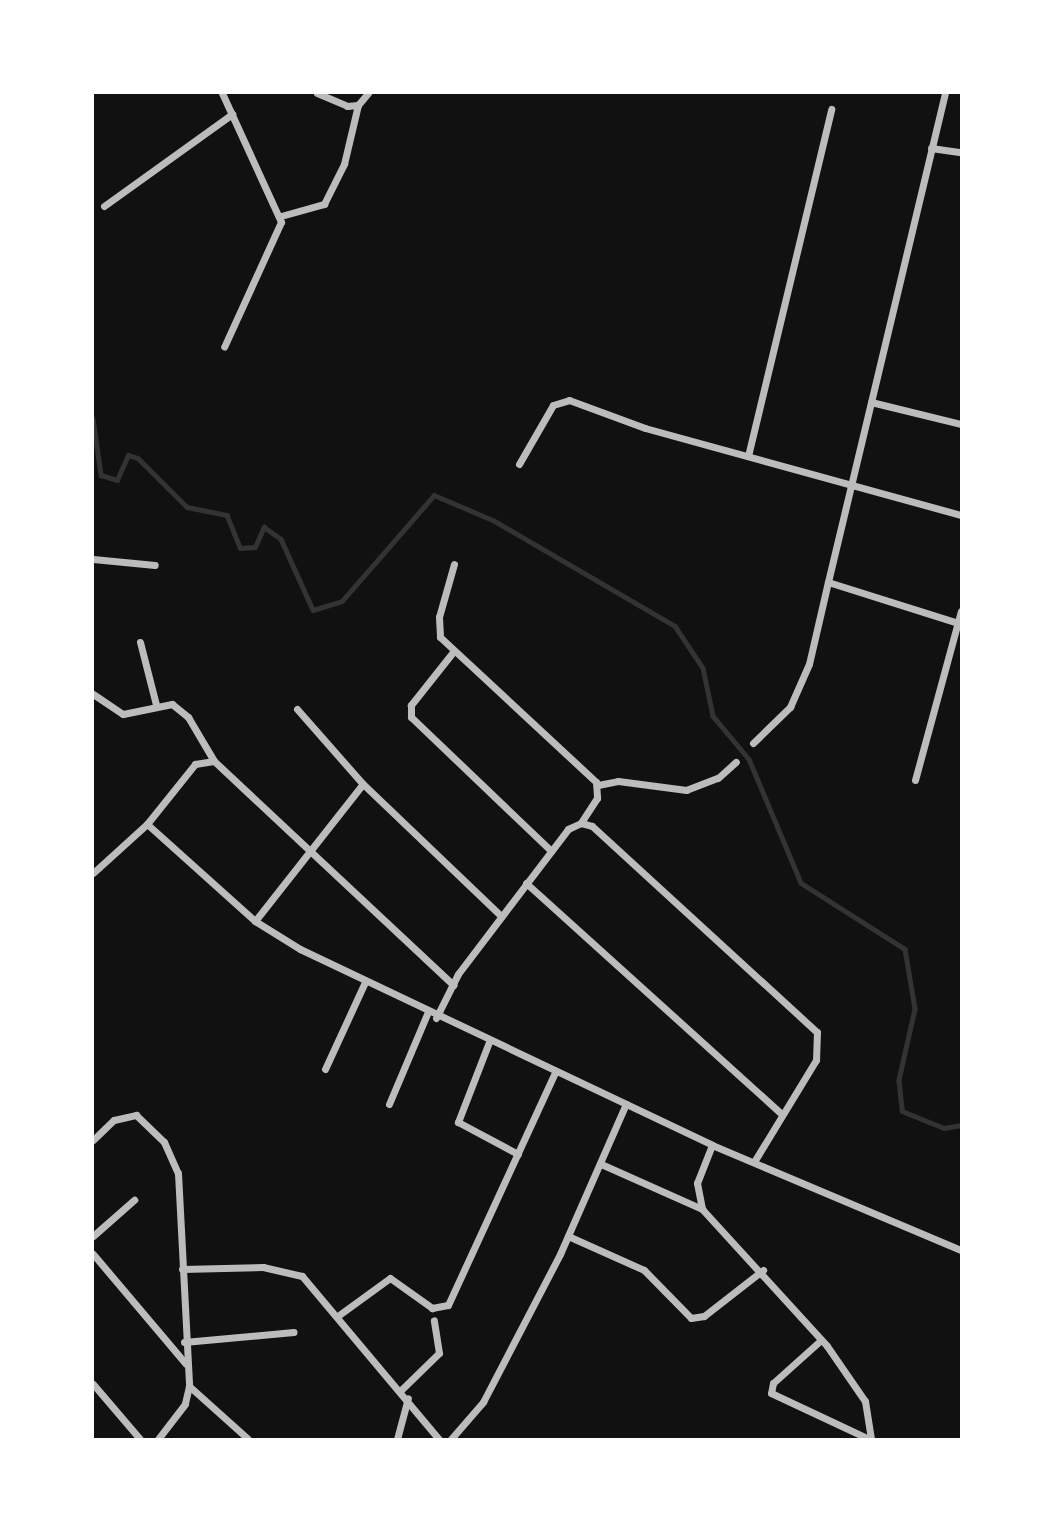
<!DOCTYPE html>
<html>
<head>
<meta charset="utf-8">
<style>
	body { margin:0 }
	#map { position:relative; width:1054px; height:1532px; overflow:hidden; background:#111; font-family:Commissioner,sans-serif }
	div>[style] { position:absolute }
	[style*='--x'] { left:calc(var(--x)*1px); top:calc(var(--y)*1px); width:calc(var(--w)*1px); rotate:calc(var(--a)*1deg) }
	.stream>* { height:4.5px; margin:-2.25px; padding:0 2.25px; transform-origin:2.25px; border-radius:2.25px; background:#333 }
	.minor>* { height:7px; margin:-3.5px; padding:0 3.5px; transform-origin:3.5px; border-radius:3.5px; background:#bcbcbc }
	span { translate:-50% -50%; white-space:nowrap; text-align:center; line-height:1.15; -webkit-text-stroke:5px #fff; paint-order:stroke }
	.frame { position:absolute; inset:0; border:94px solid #fff; pointer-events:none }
</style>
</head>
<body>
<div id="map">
	<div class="stream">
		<div style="--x:93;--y:418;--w:58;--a:82"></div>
		<div style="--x:101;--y:475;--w:17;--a:17"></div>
		<div style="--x:117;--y:480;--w:27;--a:-66"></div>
		<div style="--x:128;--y:455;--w:10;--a:17"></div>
		<div style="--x:138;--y:458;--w:69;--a:45"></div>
		<div style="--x:187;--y:507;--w:41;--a:11.3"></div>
		<div style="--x:227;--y:515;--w:35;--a:68"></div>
		<div style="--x:240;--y:548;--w:15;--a:-4"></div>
		<div style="--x:255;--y:547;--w:22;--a:-66"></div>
		<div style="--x:264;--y:527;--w:21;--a:35"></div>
		<div style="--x:281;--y:539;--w:78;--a:65.7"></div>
		<div style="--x:313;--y:610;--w:30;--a:-17"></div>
		<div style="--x:342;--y:601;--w:140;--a:-49"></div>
		<div style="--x:434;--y:495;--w:64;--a:23"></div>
		<div style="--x:493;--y:520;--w:211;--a:30.2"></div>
		<div style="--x:675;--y:626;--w:50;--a:56.3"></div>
		<div style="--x:703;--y:668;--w:49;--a:78.2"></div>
		<div style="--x:713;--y:716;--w:56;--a:50.1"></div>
		<div style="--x:749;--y:759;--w:134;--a:67.2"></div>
		<div style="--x:801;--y:883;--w:123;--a:32.4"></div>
		<div style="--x:905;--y:949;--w:61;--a:80.5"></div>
		<div style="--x:915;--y:1009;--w:73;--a:102.7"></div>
		<div style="--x:899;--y:1080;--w:31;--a:84"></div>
		<div style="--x:902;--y:1111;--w:45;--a:22"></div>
		<div style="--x:944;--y:1128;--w:17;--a:-10"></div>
	</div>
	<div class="minor">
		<div style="--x:222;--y:93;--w:142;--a:65.4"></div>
		<div style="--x:281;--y:222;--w:137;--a:114.5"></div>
		<div style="--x:317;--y:93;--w:33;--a:23"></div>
		<div style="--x:347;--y:106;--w:11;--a:-5"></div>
		<div style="--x:358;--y:105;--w:16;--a:-50"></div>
		<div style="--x:945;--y:93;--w:503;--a:103.46"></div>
		<div style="--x:828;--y:582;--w:136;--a:17.5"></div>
		<div style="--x:931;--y:148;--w:30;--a:8"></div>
		<div style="--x:104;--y:206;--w:158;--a:-35.7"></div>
		<div style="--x:281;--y:216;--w:45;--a:-15.6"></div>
		<div style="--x:324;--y:204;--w:45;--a:-63.4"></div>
		<div style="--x:344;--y:164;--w:61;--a:-76.7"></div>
		<div style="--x:871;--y:402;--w:93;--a:13.7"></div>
		<div style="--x:748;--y:456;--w:357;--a:-76.5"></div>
		<div style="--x:519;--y:464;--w:68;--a:-60"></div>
		<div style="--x:553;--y:405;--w:17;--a:-17"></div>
		<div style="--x:569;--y:400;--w:81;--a:20.2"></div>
		<div style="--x:645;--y:428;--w:328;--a:15.4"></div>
		<div style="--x:93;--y:559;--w:62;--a:5.5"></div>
		<div style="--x:454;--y:564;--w:55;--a:105.8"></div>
		<div style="--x:439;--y:617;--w:20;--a:87"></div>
		<div style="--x:440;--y:637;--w:213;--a:42.9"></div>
		<div style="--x:596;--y:782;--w:16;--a:86"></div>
		<div style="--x:597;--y:798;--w:30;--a:123"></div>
		<div style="--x:140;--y:642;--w:65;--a:75.7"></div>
		<div style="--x:453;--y:652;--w:68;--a:128.4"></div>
		<div style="--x:411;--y:705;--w:12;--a:90"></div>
		<div style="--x:411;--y:717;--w:194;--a:43.7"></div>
		<div style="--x:93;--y:694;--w:36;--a:34"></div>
		<div style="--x:123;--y:714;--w:50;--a:-11.5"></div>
		<div style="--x:172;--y:704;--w:21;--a:39"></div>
		<div style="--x:188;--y:717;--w:51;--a:59.4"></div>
		<div style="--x:297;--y:709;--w:100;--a:48.7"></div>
		<div style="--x:363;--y:784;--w:191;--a:43.7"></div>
		<div style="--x:753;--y:743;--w:52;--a:-44.2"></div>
		<div style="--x:790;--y:707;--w:47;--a:-66.2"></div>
		<div style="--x:809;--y:664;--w:84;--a:-77"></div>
		<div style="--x:915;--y:780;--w:175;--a:-74.8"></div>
		<div style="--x:598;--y:785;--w:20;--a:-11"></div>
		<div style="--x:618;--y:781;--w:69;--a:7.5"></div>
		<div style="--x:686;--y:790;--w:34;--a:-21"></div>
		<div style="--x:718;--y:778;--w:24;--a:-42"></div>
		<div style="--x:147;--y:824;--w:145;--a:41.9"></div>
		<div style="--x:255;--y:921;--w:53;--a:31.9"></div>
		<div style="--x:300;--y:949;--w:456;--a:25.4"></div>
		<div style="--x:712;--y:1145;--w:270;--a:22.9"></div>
		<div style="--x:93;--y:873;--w:73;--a:-42.2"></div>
		<div style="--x:147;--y:824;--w:77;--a:-51.3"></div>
		<div style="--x:195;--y:764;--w:19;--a:-9"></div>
		<div style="--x:214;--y:761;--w:328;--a:43.1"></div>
		<div style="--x:526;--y:883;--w:345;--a:42.1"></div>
		<div style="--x:255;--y:921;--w:174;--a:-51.8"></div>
		<div style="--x:436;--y:1018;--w:49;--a:-63.4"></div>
		<div style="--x:458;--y:974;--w:182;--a:-52.8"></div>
		<div style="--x:568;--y:829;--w:14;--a:-25"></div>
		<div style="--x:581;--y:823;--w:11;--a:15"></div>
		<div style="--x:592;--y:826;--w:305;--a:42.5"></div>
		<div style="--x:817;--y:1032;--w:28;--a:92"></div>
		<div style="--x:816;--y:1060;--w:119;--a:121.3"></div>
		<div style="--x:489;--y:1042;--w:86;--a:111.2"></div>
		<div style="--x:458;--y:1122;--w:68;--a:28.1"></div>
		<div style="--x:325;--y:1069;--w:96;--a:-65.3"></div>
		<div style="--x:389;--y:1104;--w:98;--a:-67.1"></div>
		<div style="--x:93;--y:1140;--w:29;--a:-44"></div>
		<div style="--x:114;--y:1120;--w:23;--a:-13"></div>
		<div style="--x:136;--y:1115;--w:39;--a:44"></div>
		<div style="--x:164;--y:1142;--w:34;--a:66"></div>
		<div style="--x:178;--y:1173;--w:213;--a:87"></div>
		<div style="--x:189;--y:1386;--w:18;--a:103"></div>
		<div style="--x:185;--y:1404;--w:44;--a:127.6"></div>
		<div style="--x:712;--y:1145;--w:41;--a:111.5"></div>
		<div style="--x:697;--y:1183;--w:26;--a:79"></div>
		<div style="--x:702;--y:1209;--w:185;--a:47.6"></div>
		<div style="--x:827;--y:1346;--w:67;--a:55.4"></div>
		<div style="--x:865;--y:1401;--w:38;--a:81"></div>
		<div style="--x:601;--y:1164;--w:111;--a:24"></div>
		<div style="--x:93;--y:1236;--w:55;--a:-41.3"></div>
		<div style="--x:568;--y:1236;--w:83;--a:24.1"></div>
		<div style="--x:644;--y:1270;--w:67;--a:45.6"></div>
		<div style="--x:691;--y:1318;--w:13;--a:-9"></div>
		<div style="--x:704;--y:1316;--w:75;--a:-37.9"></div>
		<div style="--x:93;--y:1254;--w:144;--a:49.8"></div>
		<div style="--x:182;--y:1269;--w:81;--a:-1.4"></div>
		<div style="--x:263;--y:1267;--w:40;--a:13"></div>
		<div style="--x:302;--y:1276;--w:213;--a:50"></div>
		<div style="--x:339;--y:1315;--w:63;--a:-36"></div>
		<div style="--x:390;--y:1278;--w:52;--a:35.5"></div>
		<div style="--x:432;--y:1308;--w:16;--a:-11"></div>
		<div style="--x:448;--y:1305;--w:256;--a:-65.3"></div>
		<div style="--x:821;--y:1340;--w:64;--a:138.1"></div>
		<div style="--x:773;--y:1383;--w:10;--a:101"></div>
		<div style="--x:771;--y:1393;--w:108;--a:25.1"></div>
		<div style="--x:184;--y:1342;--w:110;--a:-5.2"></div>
		<div style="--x:93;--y:1384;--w:72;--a:49.5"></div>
		<div style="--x:189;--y:1386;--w:79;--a:41.9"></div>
		<div style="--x:401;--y:1390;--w:53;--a:-44.2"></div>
		<div style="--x:439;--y:1353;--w:33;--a:-99"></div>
		<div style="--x:397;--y:1439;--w:42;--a:-75"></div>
		<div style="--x:451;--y:1439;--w:49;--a:-49.1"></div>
		<div style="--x:483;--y:1402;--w:167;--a:-62.5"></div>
		<div style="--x:560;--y:1254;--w:164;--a:-66.3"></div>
	</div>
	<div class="frame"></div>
</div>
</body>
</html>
